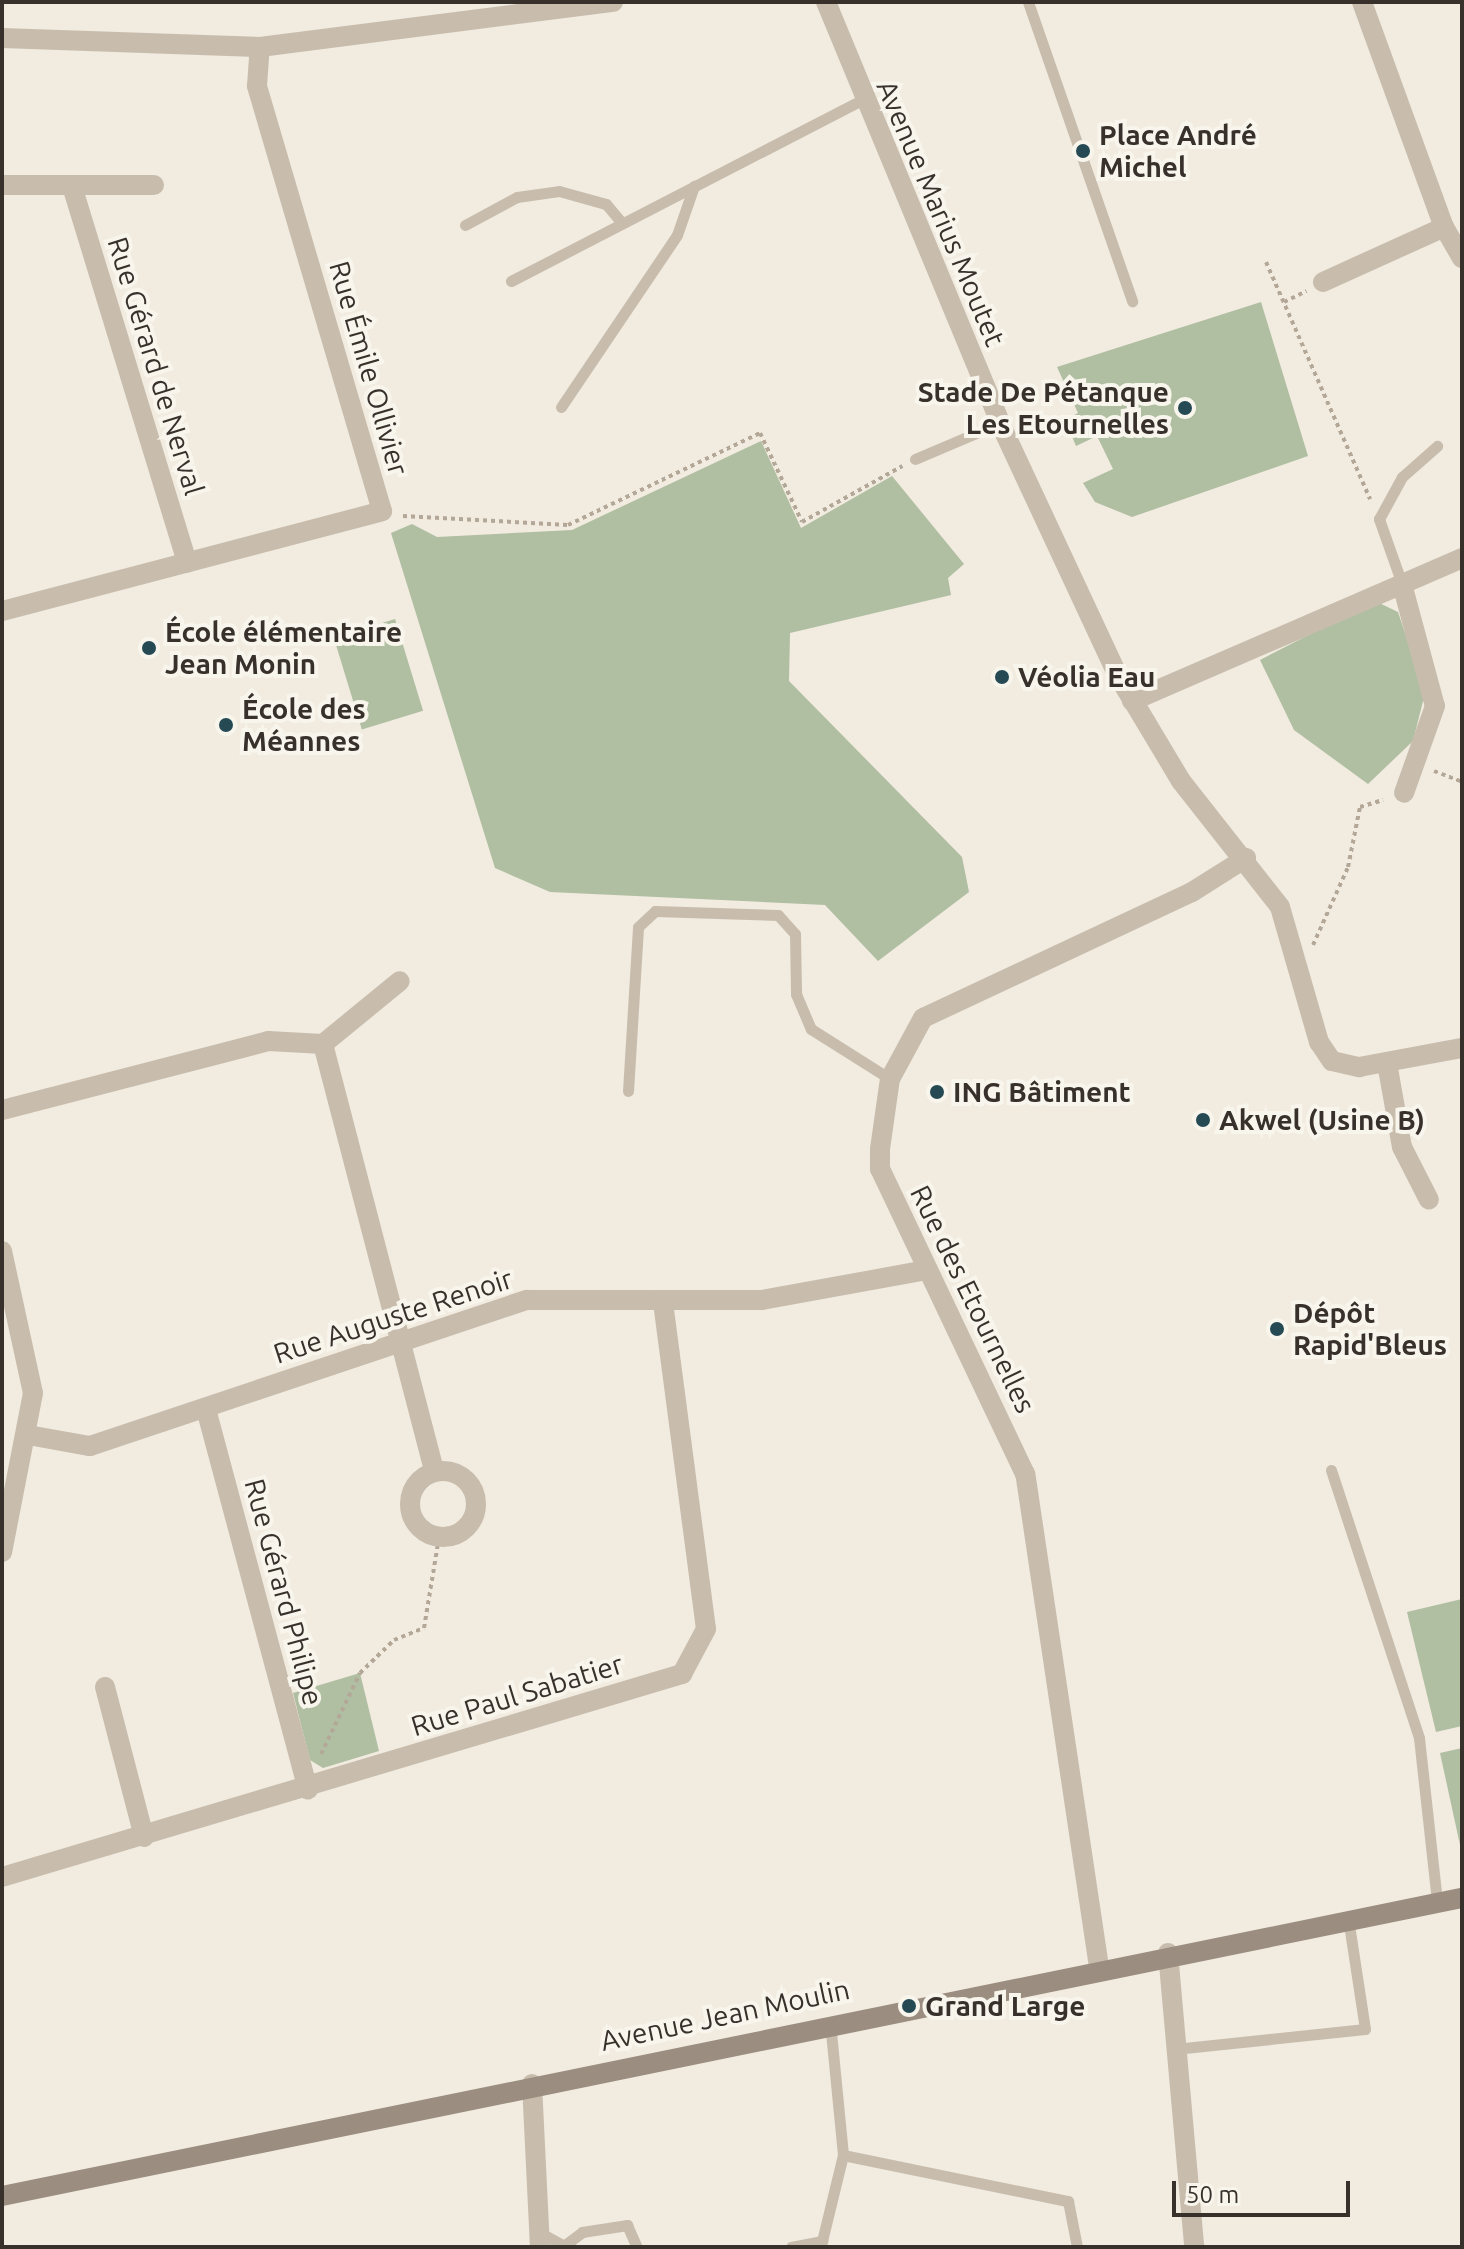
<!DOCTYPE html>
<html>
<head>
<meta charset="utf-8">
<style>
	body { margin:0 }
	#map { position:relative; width:1464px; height:2249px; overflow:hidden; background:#f1ebe0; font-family:Ubuntu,sans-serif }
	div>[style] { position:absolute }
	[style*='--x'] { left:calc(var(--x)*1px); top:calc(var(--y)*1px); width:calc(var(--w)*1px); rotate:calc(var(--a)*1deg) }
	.green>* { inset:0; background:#b0bea1; transform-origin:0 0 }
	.path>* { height:4px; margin-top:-2px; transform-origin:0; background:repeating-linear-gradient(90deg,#b3a797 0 4px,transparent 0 8px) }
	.service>* { height:11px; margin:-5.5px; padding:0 5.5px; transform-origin:5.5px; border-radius:5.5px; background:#c8bdad }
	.minor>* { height:20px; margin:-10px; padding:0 10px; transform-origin:10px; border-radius:10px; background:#c8bdad }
	.minor>.ring { margin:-10px; padding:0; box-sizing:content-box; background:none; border:20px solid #c8bdad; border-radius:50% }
	.secondary>* { height:20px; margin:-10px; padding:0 10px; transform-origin:10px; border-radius:10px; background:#9b8d7f }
	.dots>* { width:22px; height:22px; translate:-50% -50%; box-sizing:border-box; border:4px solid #f8f5ec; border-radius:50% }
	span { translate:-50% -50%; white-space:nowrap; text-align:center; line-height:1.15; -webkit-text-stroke:8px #f8f5ec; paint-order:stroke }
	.poi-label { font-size:28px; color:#37302b; font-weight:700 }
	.left { translate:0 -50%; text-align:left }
	.right { translate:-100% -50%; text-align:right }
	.street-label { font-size:28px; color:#37302b }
	.frame { position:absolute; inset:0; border:4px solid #37302b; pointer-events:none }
	.scale { position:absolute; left:1172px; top:2181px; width:178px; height:36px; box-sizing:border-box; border:4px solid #37302b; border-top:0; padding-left:10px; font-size:24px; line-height:28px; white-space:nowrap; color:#37302b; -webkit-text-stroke:6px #f8f5ec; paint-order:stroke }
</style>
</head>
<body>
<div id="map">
	<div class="green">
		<div style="clip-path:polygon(1261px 302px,1308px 456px,1132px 517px,1095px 502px,1083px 483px,1113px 469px,1097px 436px,1076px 446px,1065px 420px,1078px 413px,1057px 367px)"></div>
		<div style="clip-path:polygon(761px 441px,801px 528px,892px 476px,964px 564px,948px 578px,951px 595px,790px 633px,789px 681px,962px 857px,969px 892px,878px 961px,825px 905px,550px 892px,495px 868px,391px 533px,412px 524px,437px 537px,572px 530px)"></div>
		<div style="clip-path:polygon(1375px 601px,1398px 612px,1425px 693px,1413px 741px,1368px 784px,1294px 730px,1260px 660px)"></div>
		<div style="left:395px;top:619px;width:96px;height:64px;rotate:73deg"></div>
		<div style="clip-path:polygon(1462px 1599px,1462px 1726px,1436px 1732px,1407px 1612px)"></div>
		<div style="clip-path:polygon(360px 1673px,379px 1751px,323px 1768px,310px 1760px,293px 1693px)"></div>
		<div style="clip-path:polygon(1462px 1748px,1462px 1854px,1440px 1753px)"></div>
	</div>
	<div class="path">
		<div style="--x:1266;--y:262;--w:259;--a:66.3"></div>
		<div style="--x:1284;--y:302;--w:25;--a:-26"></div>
		<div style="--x:403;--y:516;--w:165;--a:3.1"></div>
		<div style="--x:568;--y:525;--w:213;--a:-25.6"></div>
		<div style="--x:760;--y:433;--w:98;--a:64.7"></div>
		<div style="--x:802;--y:522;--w:115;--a:-29.2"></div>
		<div style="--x:1434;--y:771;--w:30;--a:21"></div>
		<div style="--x:1313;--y:945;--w:85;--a:-65.8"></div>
		<div style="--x:1348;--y:867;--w:61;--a:-78.7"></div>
		<div style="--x:1360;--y:807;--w:24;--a:-17"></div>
		<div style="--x:321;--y:1754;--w:90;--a:-64.3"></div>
		<div style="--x:360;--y:1673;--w:47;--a:-44.1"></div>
		<div style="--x:394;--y:1640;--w:32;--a:-22"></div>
		<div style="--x:424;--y:1628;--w:92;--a:-80.6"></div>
	</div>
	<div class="service">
		<div style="--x:1028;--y:2;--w:317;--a:70.8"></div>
		<div style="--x:465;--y:225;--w:59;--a:-28.3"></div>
		<div style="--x:517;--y:197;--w:42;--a:-8.1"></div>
		<div style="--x:559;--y:191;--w:49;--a:15.5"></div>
		<div style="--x:606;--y:204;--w:25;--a:50"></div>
		<div style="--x:511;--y:281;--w:396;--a:-27.3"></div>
		<div style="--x:561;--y:407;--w:207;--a:-56"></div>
		<div style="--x:677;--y:235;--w:52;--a:-70.9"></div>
		<div style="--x:915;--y:459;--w:92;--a:-23"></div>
		<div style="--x:1402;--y:584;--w:69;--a:-109.5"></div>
		<div style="--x:1379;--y:519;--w:48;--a:-61.3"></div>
		<div style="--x:1402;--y:477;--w:47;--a:-41.5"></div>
		<div style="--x:628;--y:1091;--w:164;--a:-86.5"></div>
		<div style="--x:638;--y:927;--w:23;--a:-43"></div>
		<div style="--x:655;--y:911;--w:123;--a:1.9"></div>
		<div style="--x:778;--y:915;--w:25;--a:48"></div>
		<div style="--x:795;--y:934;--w:60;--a:89"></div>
		<div style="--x:796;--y:994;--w:38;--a:67"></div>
		<div style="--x:811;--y:1029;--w:93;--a:32.3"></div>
		<div style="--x:1331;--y:1470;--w:282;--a:71.8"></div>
		<div style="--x:1419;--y:1738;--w:165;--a:83.7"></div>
		<div style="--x:830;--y:2022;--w:134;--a:84.4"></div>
		<div style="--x:843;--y:2155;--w:230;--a:11.6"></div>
		<div style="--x:1068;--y:2201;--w:47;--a:78.9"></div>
		<div style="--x:1175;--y:2049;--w:191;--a:-6"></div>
		<div style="--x:1365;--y:2029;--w:112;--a:-98.7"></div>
		<div style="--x:539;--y:2232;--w:31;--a:29"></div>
		<div style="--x:565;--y:2245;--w:21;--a:-37"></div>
		<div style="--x:582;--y:2232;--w:46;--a:-8.8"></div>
		<div style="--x:627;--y:2225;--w:24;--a:66"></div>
		<div style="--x:791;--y:2247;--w:32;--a:-11"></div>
		<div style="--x:822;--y:2241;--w:89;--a:-76.3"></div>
	</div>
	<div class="minor">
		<div style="--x:826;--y:2;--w:456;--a:67.5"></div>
		<div style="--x:1000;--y:423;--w:277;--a:65"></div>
		<div style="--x:1117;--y:674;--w:125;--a:59.1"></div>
		<div style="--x:1181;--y:781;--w:160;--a:51.8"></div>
		<div style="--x:1280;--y:907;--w:141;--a:73.9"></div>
		<div style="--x:1319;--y:1042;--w:23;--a:56"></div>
		<div style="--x:1332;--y:1061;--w:28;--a:13"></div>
		<div style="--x:1359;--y:1067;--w:105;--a:-10.5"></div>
		<div style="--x:1362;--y:2;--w:239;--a:70"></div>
		<div style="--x:1444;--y:227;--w:36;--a:60"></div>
		<div style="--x:2;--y:38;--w:258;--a:2"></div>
		<div style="--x:260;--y:47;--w:356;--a:-7.3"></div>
		<div style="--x:2;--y:185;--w:152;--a:0"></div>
		<div style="--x:72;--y:186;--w:394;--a:73"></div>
		<div style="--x:1323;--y:282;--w:133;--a:-24.4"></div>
		<div style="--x:1402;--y:584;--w:126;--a:74.9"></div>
		<div style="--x:1435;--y:706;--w:92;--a:109.6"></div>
		<div style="--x:2;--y:611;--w:393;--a:-14.7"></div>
		<div style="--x:382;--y:511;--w:443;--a:-106.4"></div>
		<div style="--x:257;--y:86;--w:39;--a:-86"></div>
		<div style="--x:1132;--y:701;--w:360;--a:-23.4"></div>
		<div style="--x:323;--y:1044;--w:441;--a:75.4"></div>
		<div style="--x:1387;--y:1063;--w:85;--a:79.9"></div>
		<div style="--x:1402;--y:1147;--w:59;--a:63"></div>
		<div style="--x:2;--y:1110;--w:275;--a:-14.5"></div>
		<div style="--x:268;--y:1041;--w:55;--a:3.1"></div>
		<div style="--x:323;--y:1044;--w:99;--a:-39.3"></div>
		<div style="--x:2;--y:1251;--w:145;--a:77.7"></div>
		<div style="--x:33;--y:1393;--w:162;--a:101"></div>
		<div style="--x:206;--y:1409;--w:394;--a:75"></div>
		<div style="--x:28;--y:1435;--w:63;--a:10.1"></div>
		<div style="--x:90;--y:1446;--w:461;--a:-18.5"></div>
		<div style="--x:527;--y:1300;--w:235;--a:0"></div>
		<div style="--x:762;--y:1300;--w:168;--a:-10.3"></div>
		<div class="ring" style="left:410px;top:1471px;width:46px;height:46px"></div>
		<div style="--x:105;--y:1687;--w:155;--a:75.4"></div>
		<div style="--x:2;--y:1877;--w:710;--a:-16.62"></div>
		<div style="--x:682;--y:1674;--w:51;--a:-61.9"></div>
		<div style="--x:706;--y:1629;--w:331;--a:-97.5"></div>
		<div style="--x:1168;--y:1953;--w:295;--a:84.9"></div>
		<div style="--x:1099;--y:1967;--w:499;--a:-98.5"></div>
		<div style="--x:1025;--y:1474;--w:338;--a:-115.4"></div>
		<div style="--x:880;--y:1169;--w:20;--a:-90"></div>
		<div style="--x:880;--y:1149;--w:71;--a:-81.9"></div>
		<div style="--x:890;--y:1079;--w:69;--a:-61.6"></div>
		<div style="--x:923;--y:1018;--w:297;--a:-25.1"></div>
		<div style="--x:1192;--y:892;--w:64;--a:-32.2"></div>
		<div style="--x:532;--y:2084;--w:163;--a:87.2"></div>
	</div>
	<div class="secondary">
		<div style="--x:2;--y:2196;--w:1490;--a:-11.54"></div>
	</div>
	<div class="dots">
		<div style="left:1083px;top:151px;background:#254a54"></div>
		<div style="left:1185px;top:408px;background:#254a54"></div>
		<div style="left:149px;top:648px;background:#254a54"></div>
		<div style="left:1002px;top:677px;background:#254a54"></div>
		<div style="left:226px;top:725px;background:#254a54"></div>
		<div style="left:937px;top:1092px;background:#254a54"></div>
		<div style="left:1203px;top:1120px;background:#254a54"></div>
		<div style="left:1277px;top:1329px;background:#254a54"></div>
		<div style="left:909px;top:2006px;background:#254a54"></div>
	</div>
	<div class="poi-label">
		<span class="left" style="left:1099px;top:151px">Place André<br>Michel</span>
		<span class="right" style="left:1169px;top:408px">Stade De Pétanque<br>Les Etournelles</span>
		<span class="left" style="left:165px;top:648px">École élémentaire<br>Jean Monin</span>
		<span class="left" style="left:1018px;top:677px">Véolia Eau</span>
		<span class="left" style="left:242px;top:725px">École des<br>Méannes</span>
		<span class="left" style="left:953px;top:1092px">ING Bâtiment</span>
		<span class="left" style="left:1219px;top:1120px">Akwel (Usine B)</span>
		<span class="left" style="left:1293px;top:1329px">Dépôt<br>Rapid'Bleus</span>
		<span class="left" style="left:925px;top:2006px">Grand Large</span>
	</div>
	<div class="street-label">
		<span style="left:941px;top:213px;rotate:67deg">Avenue Marius Moutet</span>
		<span style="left:156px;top:366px;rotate:73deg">Rue Gérard de Nerval</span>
		<span style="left:369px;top:368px;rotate:74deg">Rue Émile Ollivier</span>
		<span style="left:973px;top:1299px;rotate:64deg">Rue des Etournelles</span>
		<span style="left:393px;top:1316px;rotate:-18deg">Rue Auguste Renoir</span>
		<span style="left:284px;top:1592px;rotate:75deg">Rue Gérard Philipe</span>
		<span style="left:517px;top:1695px;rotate:-17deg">Rue Paul Sabatier</span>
		<span style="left:725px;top:2015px;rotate:-12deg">Avenue Jean Moulin</span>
	</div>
	<div class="frame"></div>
	<div class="scale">50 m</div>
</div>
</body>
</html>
